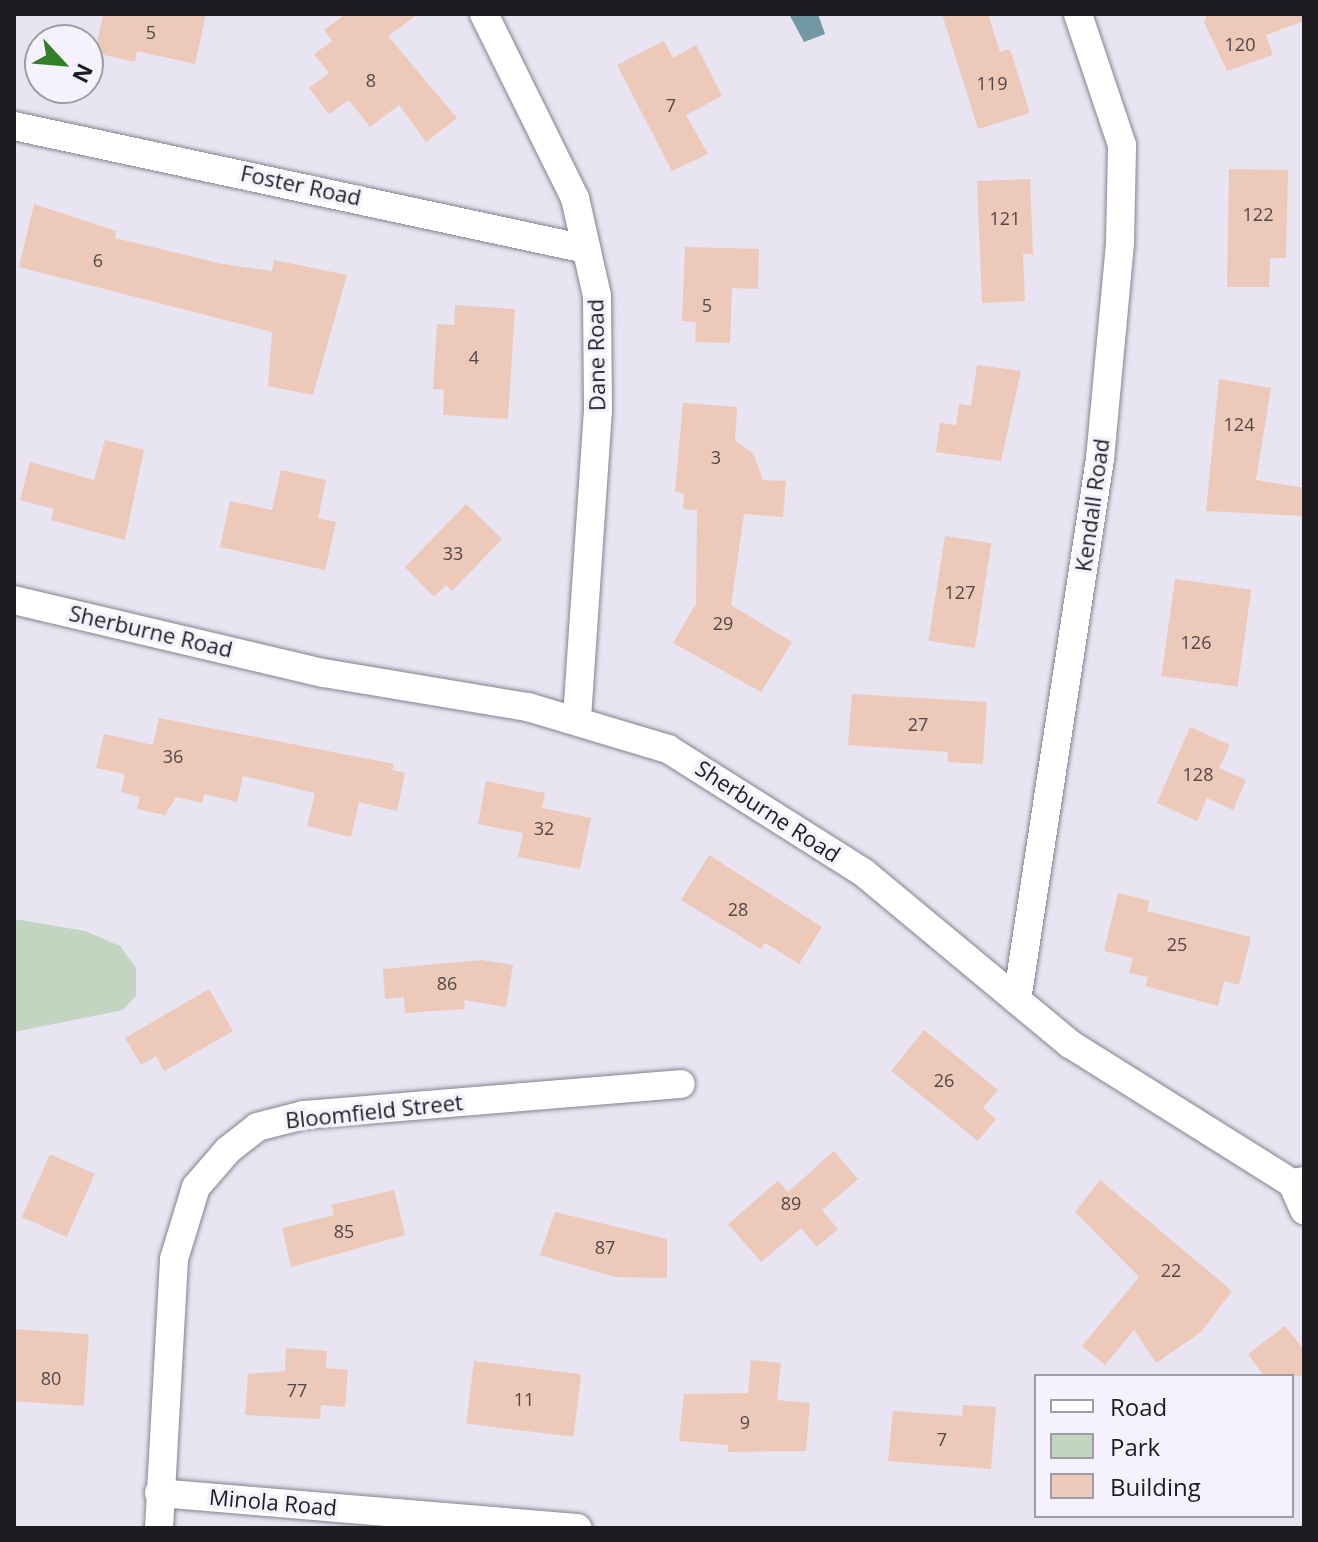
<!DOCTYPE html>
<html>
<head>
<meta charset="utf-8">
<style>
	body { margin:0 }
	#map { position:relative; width:1318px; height:1542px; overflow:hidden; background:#e9e4f2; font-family:"Open Sans",sans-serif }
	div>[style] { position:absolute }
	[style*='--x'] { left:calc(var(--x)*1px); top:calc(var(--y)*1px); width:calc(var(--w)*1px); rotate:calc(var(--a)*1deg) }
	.green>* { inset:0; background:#c2d5c0 }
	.water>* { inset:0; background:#739aa4 }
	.building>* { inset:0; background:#ecc9b9; transform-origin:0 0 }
	.roads { filter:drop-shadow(0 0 2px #86818e) drop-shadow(0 0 2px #86818e) }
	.minor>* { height:28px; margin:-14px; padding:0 14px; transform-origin:14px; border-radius:14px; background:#fff }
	span { translate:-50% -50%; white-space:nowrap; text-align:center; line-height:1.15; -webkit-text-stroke:7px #f6f2fd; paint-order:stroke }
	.number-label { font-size:18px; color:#524747 }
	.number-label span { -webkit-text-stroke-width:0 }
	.street-label { font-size:22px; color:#1e1c21 }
	.frame { position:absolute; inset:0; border:16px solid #1e1c21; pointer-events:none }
	.legend { position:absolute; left:1034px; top:1374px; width:260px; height:144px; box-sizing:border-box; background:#f6f2fd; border:2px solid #a09ca5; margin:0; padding:10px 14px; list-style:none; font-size:24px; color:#1e1c21 }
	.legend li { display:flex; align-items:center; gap:16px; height:40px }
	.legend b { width:40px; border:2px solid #a09ca5 }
	.north { position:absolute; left:24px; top:24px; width:80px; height:80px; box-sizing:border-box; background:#f6f2fd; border:2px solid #a09ca5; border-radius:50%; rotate:116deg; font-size:22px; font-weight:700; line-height:32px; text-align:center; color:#1e1c21 }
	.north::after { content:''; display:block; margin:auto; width:28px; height:36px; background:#327f28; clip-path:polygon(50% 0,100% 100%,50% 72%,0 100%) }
</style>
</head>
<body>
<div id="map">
	<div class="green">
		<div style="clip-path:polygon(14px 919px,85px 931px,120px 946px,136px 968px,136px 996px,123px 1010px,14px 1032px)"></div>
	</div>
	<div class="water">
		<div style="clip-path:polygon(789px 14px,818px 14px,825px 34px,804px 42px)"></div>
	</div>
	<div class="building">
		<div style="clip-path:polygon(103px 14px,206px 14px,195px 64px,137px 51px,135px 62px,95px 53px)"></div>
		<div style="clip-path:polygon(346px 14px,418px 14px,388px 36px,457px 118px,426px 142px,399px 105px,370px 127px,349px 100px,329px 114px,309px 88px,329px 73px,314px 54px,332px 41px,324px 30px)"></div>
		<div style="clip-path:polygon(942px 14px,988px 14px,1000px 52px,1010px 49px,1030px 113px,978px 129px)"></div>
		<div style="clip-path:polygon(1207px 14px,1304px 14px,1304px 21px,1266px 35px,1273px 55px,1227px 71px,1204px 22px)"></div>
		<div style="clip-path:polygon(664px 41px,673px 58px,696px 45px,722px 96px,686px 115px,708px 154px,672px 171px,617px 65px)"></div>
		<div style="clip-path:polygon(1229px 169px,1288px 170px,1286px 258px,1270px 258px,1269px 287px,1227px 287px)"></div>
		<div style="clip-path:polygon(1030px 179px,1033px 254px,1023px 254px,1025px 301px,982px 303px,977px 181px)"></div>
		<div style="clip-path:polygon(34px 204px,116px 231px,115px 238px,223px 264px,272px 271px,274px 260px,347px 275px,313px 395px,268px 386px,272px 332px,19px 267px)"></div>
		<div style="clip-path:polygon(685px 247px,759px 249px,758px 289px,732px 288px,730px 343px,695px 342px,696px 322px,682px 321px)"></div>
		<div style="clip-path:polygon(455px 305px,515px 309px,508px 419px,443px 415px,444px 390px,433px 389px,437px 324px,454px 325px)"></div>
		<div style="clip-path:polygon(977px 365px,1021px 371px,1001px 461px,936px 452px,940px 423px,956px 425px,959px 404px,971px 406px)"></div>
		<div style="clip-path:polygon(1219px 379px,1271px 388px,1256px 480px,1304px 488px,1304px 516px,1206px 511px)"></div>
		<div style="clip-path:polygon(683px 403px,737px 407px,735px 441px,753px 453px,763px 480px,786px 481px,783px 517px,744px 514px,731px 605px,792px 642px,761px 692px,673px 643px,696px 604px,697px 510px,683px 509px,684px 493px,675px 492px)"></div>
		<div style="clip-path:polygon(105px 440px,144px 450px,125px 540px,51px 520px,54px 509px,20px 500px,30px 462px,94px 480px)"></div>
		<div style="clip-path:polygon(281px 470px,326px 480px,318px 518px,336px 522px,325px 570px,220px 547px,230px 501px,272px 510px)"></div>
		<div style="clip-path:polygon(466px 504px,502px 539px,452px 591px,446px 585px,434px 597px,405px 567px)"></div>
		<div style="left:945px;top:536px;width:47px;height:106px;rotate:9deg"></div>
		<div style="left:1175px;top:579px;width:77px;height:98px;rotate:8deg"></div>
		<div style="clip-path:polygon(852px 694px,987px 702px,983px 764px,947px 762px,948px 752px,848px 745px)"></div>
		<div style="clip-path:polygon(159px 718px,394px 764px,392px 770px,405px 773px,397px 811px,359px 802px,351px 837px,307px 826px,315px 793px,243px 776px,237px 802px,204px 794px,202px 803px,176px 797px,165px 815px,137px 809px,140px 797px,121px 792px,125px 774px,96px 768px,104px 734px,153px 745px)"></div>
		<div style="clip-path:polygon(1190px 727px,1230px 745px,1219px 768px,1246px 780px,1233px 810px,1207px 798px,1197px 821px,1157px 803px)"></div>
		<div style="clip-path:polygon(486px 781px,545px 793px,542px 808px,591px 818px,580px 869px,518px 857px,523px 833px,478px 824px)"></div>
		<div style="clip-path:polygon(709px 855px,822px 927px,799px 964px,765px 943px,761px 949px,681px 900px)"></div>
		<div style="clip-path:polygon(1118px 893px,1150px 901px,1147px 911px,1251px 937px,1239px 985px,1224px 981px,1218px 1006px,1145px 986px,1148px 977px,1129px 973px,1133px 958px,1104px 951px)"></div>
		<div style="clip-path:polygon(482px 960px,513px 965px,506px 1007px,464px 1000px,465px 1009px,405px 1013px,404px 997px,385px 999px,383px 969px)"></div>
		<div style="clip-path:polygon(209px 989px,233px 1031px,164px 1071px,156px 1056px,141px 1065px,125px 1038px)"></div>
		<div style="clip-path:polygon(924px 1030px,998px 1090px,983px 1108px,996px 1119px,978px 1141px,891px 1071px)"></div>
		<div style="clip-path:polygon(834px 1151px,858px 1179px,822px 1210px,838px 1229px,817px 1247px,801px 1228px,761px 1262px,728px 1224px,778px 1181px,788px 1192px)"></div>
		<div style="left:50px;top:1154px;width:49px;height:69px;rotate:24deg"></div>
		<div style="clip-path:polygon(1100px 1180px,1232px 1291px,1201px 1332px,1156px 1363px,1134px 1330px,1105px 1365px,1082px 1346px,1139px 1277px,1075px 1212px)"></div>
		<div style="clip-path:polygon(394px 1190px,405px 1235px,291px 1267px,282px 1228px,334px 1215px,331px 1205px)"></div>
		<div style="clip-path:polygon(555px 1212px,667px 1239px,667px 1278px,615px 1277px,540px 1255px)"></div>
		<div style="clip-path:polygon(1285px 1326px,1304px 1350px,1304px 1376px,1264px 1376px,1248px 1354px)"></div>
		<div style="left:14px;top:1329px;width:75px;height:72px;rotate:4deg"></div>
		<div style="clip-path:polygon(286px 1348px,327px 1351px,326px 1368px,348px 1370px,345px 1407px,321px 1405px,320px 1419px,245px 1415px,248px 1374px,285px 1371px)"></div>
		<div style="clip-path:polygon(751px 1360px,781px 1363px,777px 1400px,810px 1403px,806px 1451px,728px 1452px,728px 1445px,679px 1441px,684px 1394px,748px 1393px)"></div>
		<div style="left:474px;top:1361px;width:108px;height:63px;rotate:7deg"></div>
		<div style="clip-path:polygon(963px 1405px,996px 1407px,991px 1469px,888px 1461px,893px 1411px,962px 1416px)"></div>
	</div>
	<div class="roads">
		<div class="minor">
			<div style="--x:484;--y:14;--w:205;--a:63.7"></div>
			<div style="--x:575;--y:198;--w:100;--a:77.3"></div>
			<div style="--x:597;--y:296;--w:114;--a:89.5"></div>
			<div style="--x:598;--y:410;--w:310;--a:93.9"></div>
			<div style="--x:14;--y:126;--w:585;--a:12.14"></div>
			<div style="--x:14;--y:600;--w:318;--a:13.3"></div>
			<div style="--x:324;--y:673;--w:207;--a:9.5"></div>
			<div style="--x:528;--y:707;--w:146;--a:16.7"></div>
			<div style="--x:668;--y:749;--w:232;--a:32.3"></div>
			<div style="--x:864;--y:873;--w:268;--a:39.7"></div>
			<div style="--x:1070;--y:1044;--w:262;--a:32.1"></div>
			<div style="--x:1292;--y:1183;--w:12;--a:-9"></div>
			<div style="--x:1017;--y:1000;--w:547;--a:-81.28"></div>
			<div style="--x:1100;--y:459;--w:217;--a:-84.7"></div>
			<div style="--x:1120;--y:243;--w:98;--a:-88.8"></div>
			<div style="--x:1122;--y:145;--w:138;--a:-108.6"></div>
			<div style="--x:1292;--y:1183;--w:30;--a:66"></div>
			<div style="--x:159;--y:1493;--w:420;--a:4.8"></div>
			<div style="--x:159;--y:1528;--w:269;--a:-86.8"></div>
			<div style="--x:174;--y:1259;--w:75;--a:-73"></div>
			<div style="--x:196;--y:1187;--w:49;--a:-49.1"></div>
			<div style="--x:228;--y:1150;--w:37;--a:-38"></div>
			<div style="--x:257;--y:1127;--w:49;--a:-14.3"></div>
			<div style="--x:304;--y:1115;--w:378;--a:-4.7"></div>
		</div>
	</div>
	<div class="number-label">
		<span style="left:151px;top:32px">5</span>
		<span style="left:1240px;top:44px">120</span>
		<span style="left:371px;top:80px">8</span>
		<span style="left:992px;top:83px">119</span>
		<span style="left:671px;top:105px">7</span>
		<span style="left:1258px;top:214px">122</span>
		<span style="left:1005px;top:218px">121</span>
		<span style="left:98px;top:260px">6</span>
		<span style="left:707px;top:305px">5</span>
		<span style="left:474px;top:357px">4</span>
		<span style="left:1239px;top:424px">124</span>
		<span style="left:716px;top:457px">3</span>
		<span style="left:453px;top:553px">33</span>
		<span style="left:960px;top:592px">127</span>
		<span style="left:723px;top:623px">29</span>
		<span style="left:1196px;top:642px">126</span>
		<span style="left:918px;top:724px">27</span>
		<span style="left:173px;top:756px">36</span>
		<span style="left:1198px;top:774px">128</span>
		<span style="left:544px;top:828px">32</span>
		<span style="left:738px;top:909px">28</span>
		<span style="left:1177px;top:944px">25</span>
		<span style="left:447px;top:983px">86</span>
		<span style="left:944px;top:1080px">26</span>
		<span style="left:791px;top:1203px">89</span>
		<span style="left:344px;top:1231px">85</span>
		<span style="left:605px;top:1247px">87</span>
		<span style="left:1171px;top:1270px">22</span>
		<span style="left:51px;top:1378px">80</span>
		<span style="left:297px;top:1390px">77</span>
		<span style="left:524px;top:1399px">11</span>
		<span style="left:745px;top:1422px">9</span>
		<span style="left:942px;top:1439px">7</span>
	</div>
	<div class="street-label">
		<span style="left:301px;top:185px;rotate:12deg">Foster Road</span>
		<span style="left:596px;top:355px;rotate:-91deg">Dane Road</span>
		<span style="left:1092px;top:505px;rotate:-82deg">Kendall Road</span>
		<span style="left:151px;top:631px;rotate:13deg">Sherburne Road</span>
		<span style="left:768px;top:811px;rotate:33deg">Sherburne Road</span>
		<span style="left:374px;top:1111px;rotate:-6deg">Bloomfield Street</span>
		<span style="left:273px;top:1502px;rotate:5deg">Minola Road</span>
	</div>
	<div class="frame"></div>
	<ul class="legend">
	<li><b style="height:10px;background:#fff"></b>Road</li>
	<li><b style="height:22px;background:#c2d5c0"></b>Park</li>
	<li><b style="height:22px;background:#ecc9b9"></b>Building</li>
	</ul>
	<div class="north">N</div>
</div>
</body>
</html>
